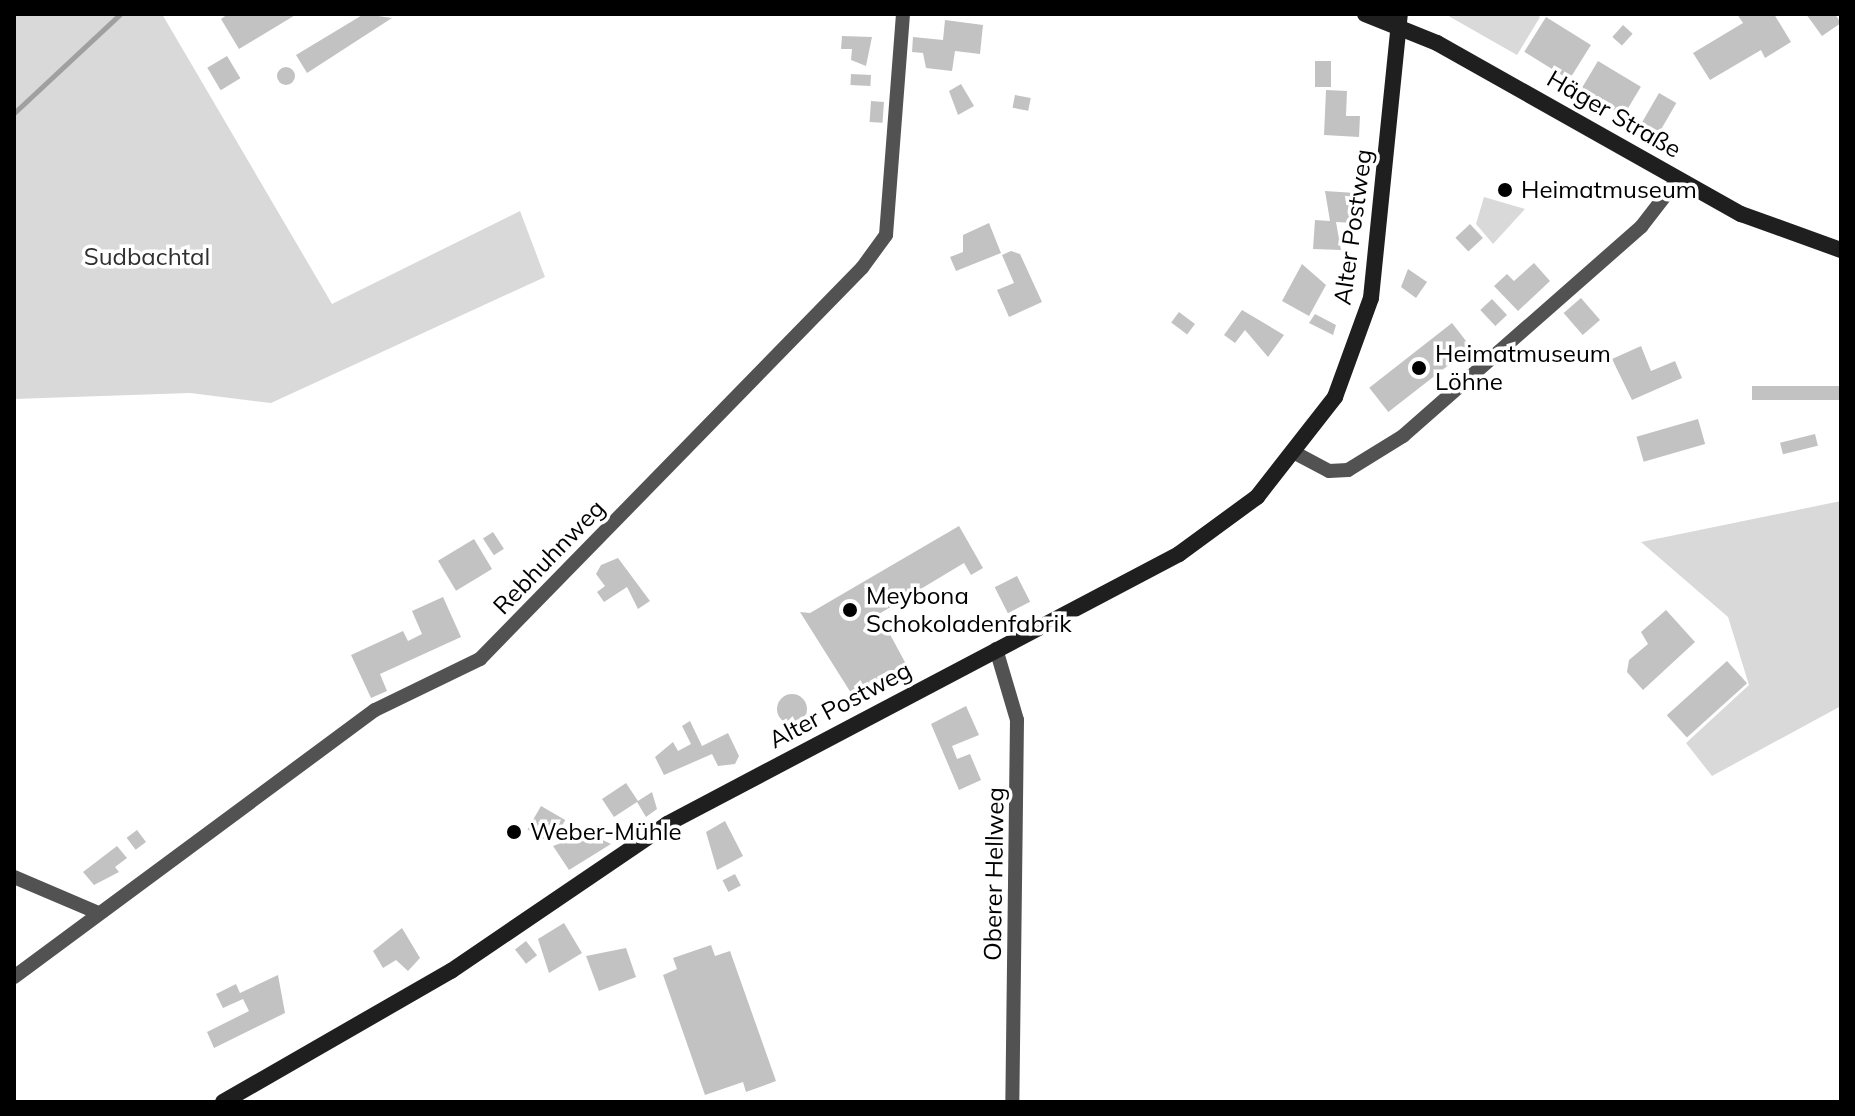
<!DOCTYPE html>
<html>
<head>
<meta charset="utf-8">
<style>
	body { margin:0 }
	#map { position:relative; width:1855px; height:1116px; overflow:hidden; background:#fff; font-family:Mulish,sans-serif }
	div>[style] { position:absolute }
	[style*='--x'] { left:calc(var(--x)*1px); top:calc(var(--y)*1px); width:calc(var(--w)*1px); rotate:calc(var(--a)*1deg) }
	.green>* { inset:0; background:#d9d9d9 }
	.stream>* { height:5px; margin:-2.5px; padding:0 2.5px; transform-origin:2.5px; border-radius:2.5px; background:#a0a0a0 }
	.building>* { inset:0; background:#c2c2c2; transform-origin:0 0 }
	.round { border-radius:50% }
	.street>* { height:14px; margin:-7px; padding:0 7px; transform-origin:7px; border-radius:7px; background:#525252 }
	.secondary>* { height:16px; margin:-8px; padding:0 8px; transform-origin:8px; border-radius:8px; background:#1f1f1f }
	.dots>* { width:22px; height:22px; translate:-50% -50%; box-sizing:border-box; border:4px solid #fff; border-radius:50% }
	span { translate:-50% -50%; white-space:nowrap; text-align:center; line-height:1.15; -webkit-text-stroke:7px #fff; paint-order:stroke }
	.street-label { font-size:24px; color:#000 }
	.poi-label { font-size:24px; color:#000 }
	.left { translate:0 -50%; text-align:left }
	.park-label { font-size:24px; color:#303030 }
	.frame { position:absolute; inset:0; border:16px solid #000; pointer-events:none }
</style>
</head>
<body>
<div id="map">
	<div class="green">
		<div style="clip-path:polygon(14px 14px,162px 14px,332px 304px,520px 211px,545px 277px,271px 403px,190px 393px,14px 399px)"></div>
		<div style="clip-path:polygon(1445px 14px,1536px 14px,1540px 17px,1517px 55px)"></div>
		<div style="clip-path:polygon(1484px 197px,1525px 209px,1493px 244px,1476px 224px)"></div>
		<div style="clip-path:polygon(1841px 501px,1841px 706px,1712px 776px,1686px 743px,1749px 685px,1728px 617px,1641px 542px)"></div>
	</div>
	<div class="stream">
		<div style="--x:14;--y:113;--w:145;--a:-43"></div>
	</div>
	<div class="building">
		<div style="clip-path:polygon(228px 14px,297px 14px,239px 49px,221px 19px)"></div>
		<div style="clip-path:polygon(364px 14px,392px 18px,307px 73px,296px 55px)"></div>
		<div style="clip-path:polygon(1737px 14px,1774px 14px,1791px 42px,1765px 58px,1761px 50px,1710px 80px,1693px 53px,1743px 23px)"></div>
		<div style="clip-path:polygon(1806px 14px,1835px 14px,1841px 23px,1822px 36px)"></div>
		<div style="left:1546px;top:17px;width:53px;height:41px;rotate:32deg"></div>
		<div style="clip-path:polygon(945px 20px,983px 25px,980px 54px,955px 51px,952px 71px,926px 68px,923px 53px,912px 52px,913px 37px,943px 40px)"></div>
		<div style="left:1623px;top:25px;width:13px;height:16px;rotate:42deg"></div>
		<div style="clip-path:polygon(842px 36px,872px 37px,866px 66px,851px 60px,852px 49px,841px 49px)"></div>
		<div style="left:227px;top:56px;width:26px;height:23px;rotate:59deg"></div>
		<div style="left:1315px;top:61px;width:16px;height:26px"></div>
		<div style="left:1598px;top:61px;width:50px;height:34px;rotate:31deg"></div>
		<div class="round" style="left:277px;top:67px;width:18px;height:18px"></div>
		<div style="left:851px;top:74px;width:20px;height:11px;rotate:3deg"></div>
		<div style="clip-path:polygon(961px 84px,974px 106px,958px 115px,949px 91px)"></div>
		<div style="clip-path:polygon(1326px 90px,1347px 91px,1346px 116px,1360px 116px,1359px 137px,1324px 135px)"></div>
		<div style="left:1659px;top:93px;width:20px;height:37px;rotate:30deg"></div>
		<div style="left:1015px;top:95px;width:16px;height:13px;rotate:11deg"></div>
		<div style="left:871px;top:101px;width:13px;height:21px;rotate:4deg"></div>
		<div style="clip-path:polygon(1325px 191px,1355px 193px,1353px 223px,1336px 222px,1341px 250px,1313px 249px,1315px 220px,1330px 221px)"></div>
		<div style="clip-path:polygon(989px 223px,1001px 253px,956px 271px,950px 257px,963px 252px,963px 235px)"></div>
		<div style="left:1470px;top:224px;width:19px;height:20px;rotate:47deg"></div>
		<div style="clip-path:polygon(1011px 251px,1020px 254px,1042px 302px,1009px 317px,997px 290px,1014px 283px,1002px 255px)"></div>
		<div style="clip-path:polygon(1534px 263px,1550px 281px,1518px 311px,1494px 286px,1507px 274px,1514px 281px)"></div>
		<div style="clip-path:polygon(1302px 264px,1326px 285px,1309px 316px,1282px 301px)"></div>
		<div style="clip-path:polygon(1408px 269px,1427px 282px,1416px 298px,1401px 287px)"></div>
		<div style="left:1581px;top:298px;width:29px;height:23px;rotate:49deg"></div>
		<div style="left:1492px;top:299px;width:22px;height:16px;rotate:47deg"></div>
		<div style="clip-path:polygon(1242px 310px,1284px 335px,1268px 357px,1245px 330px,1235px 343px,1224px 335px)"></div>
		<div style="left:1179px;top:312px;width:20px;height:13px;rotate:37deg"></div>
		<div style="clip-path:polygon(1315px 314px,1336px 325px,1333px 335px,1309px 323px)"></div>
		<div style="left:1452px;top:323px;width:31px;height:105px;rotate:52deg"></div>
		<div style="clip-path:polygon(1641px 346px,1651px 371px,1675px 361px,1682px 378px,1632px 400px,1612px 359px)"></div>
		<div style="left:1841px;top:386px;width:14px;height:89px;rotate:90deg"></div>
		<div style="left:1698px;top:419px;width:26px;height:64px;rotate:74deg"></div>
		<div style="left:1815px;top:434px;width:12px;height:36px;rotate:76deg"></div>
		<div style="clip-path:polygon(959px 526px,983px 568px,971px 575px,964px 563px,879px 614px,906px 664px,851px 693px,800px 612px,810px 613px)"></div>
		<div style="left:493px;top:532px;width:20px;height:12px;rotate:57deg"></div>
		<div style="left:474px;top:539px;width:35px;height:42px;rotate:59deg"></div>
		<div style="clip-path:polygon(618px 558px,650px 601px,638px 609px,627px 587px,604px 602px,597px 592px,605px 586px,596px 574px,601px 565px)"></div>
		<div style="left:1017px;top:576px;width:29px;height:25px;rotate:63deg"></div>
		<div style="clip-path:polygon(443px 597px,461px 637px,380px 674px,387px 691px,371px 698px,351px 655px,403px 631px,408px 641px,422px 634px,412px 611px)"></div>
		<div style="clip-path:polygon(1666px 610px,1695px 642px,1643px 690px,1627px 672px,1629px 660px,1648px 644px,1641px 632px)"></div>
		<div style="left:1727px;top:661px;width:30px;height:81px;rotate:48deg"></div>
		<div class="round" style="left:777px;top:694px;width:30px;height:30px"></div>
		<div style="clip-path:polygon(966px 706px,979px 735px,952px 746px,957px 759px,970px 754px,981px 780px,959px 790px,931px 724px)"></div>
		<div style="clip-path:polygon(690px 721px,702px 746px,728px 733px,739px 756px,735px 764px,718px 766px,712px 754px,664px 775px,655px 757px,673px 742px,678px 751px,691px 744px,682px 726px)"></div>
		<div style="clip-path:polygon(626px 783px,638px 801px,652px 792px,657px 809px,646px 817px,637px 802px,614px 817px,602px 799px)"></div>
		<div style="left:541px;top:806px;width:28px;height:27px;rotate:30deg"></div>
		<div style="clip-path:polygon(725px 821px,743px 856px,717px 870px,706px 832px)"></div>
		<div class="round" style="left:504px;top:822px;width:20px;height:20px"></div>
		<div style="left:137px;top:830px;width:15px;height:13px;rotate:53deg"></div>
		<div style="clip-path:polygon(588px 833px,611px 844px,569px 870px,553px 846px)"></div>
		<div style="clip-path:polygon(117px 846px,127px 858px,115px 867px,119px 872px,94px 885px,83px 872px)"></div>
		<div style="left:735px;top:874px;width:13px;height:14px;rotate:63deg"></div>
		<div style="clip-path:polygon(564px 923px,582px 953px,549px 973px,538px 939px)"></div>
		<div style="clip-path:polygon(402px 928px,420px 958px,408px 971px,396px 960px,383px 968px,373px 951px)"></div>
		<div style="left:526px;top:941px;width:18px;height:14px;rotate:52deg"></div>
		<div style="clip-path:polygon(711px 945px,715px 956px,730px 951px,776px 1081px,746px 1092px,743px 1082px,705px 1095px,663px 975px,677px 969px,673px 958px)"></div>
		<div style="clip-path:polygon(626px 948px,636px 977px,599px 991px,586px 956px)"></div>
		<div style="clip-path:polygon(278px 975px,285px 1013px,214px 1048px,207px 1032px,249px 1011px,243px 999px,223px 1008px,216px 994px,236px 984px,240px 993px)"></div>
	</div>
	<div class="street">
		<div style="--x:1297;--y:454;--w:36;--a:28"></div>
		<div style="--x:1329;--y:471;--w:19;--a:-3"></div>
		<div style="--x:1348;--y:470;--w:65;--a:-31.7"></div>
		<div style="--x:1403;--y:436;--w:317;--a:-41.3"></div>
		<div style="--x:1641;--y:227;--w:61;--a:-52.4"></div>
		<div style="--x:996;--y:649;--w:74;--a:73.5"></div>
		<div style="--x:1017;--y:720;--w:382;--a:90.7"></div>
		<div style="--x:14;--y:877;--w:89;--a:23.1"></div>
		<div style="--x:14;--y:977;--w:449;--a:-36.5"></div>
		<div style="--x:375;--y:710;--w:117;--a:-25.9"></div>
		<div style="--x:480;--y:659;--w:547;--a:-45.67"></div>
		<div style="--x:862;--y:268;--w:41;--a:-54"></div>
		<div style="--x:886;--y:235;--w:222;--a:-85.6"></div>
	</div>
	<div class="secondary">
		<div style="--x:1365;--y:14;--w:78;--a:21.9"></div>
		<div style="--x:1437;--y:43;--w:349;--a:29.4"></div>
		<div style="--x:1741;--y:214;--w:106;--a:19.8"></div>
		<div style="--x:223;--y:1102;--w:263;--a:-29.9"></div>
		<div style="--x:451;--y:971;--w:261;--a:-34.2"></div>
		<div style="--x:667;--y:824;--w:579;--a:-27.8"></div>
		<div style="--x:1179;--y:554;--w:97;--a:-36.2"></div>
		<div style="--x:1257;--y:497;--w:127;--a:-52"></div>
		<div style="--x:1335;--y:397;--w:105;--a:-70"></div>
		<div style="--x:1371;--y:298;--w:285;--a:-84.2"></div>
	</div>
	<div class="dots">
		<div style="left:1505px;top:190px;background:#000"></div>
		<div style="left:1419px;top:368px;background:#000"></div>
		<div style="left:850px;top:610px;background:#000"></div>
		<div style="left:514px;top:832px;background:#000"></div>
	</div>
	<div class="street-label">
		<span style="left:1614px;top:114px;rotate:30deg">Häger Straße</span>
		<span style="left:1353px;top:227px;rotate:-82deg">Alter Postweg</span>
		<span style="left:549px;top:557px;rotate:-46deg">Rebhuhnweg</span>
		<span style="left:840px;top:705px;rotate:-28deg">Alter Postweg</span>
		<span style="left:994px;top:874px;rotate:-89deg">Oberer Hellweg</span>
	</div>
	<div class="poi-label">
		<span class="left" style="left:1521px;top:190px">Heimatmuseum</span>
		<span class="left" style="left:1435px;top:368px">Heimatmuseum<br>Löhne</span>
		<span class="left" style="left:866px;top:610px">Meybona<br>Schokoladenfabrik</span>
		<span class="left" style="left:530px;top:832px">Weber-Mühle</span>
	</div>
	<div class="park-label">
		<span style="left:147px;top:257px">Sudbachtal</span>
	</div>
	<div class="frame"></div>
</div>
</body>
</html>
